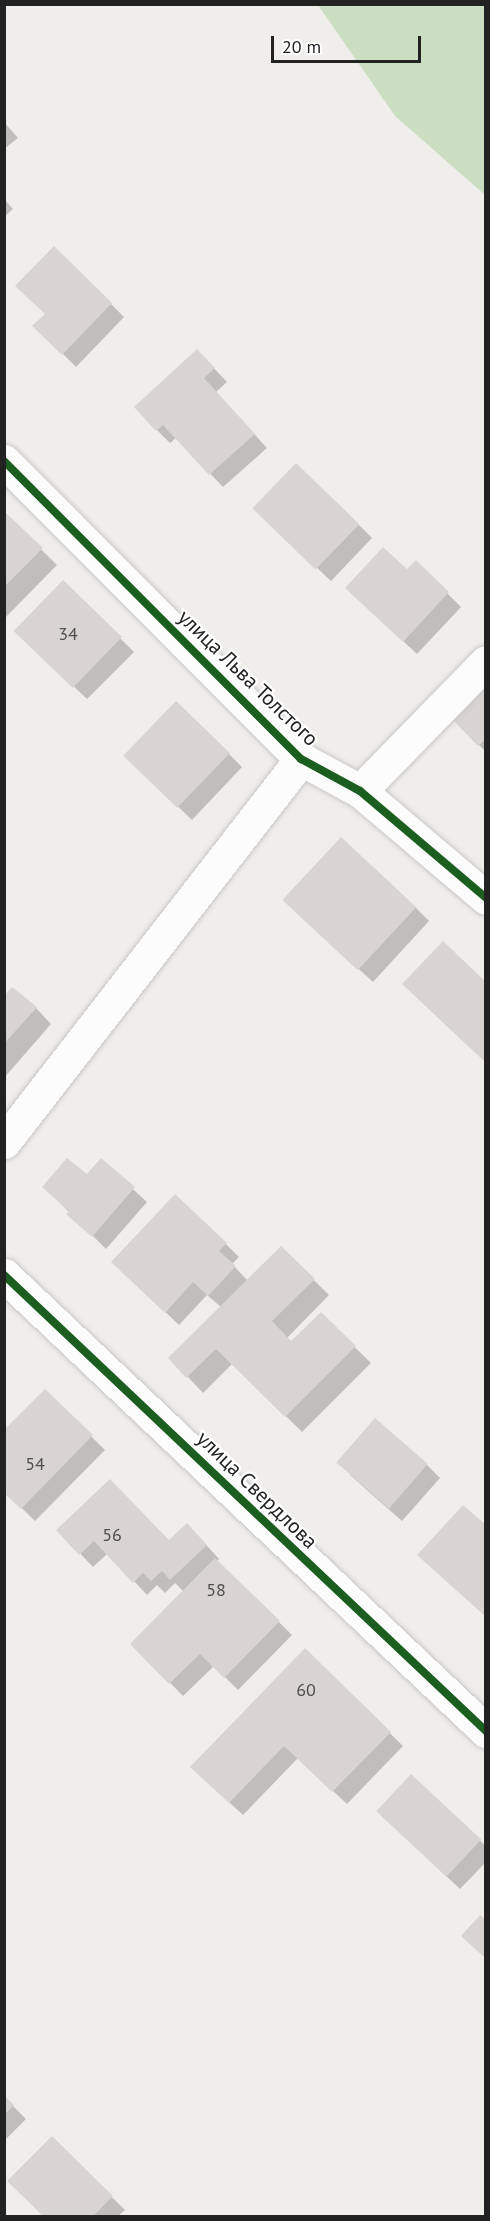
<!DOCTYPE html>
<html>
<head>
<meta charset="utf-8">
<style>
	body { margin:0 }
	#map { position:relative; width:490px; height:2221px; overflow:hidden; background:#f0eeeb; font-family:"PT Sans",sans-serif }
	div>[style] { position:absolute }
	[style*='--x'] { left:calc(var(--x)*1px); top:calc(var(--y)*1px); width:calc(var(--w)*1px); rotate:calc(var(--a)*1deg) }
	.forest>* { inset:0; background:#cbdec1 }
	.shadow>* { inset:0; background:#0003 }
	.building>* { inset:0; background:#d7d4d2; transform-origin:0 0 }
	.roads { filter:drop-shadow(0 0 2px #c9c8c7) drop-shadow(0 0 2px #c9c8c7) }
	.minor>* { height:33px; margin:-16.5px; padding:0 16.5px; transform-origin:16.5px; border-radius:16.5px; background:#fdfcfc }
	.cycleway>* { height:8px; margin:-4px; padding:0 4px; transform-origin:4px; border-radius:4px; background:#1b5e20 }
	span { translate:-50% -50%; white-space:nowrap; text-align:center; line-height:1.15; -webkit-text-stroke:4.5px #fff; paint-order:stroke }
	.number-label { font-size:18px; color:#4f4e4e }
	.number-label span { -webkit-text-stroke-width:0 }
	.street-label { font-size:21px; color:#222 }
	.frame { position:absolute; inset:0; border:6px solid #222; pointer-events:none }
	.scale { position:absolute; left:271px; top:36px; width:150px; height:27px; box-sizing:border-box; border:3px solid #222; border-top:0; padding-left:8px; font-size:18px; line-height:21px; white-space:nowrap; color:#222; -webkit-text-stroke:4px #fff; paint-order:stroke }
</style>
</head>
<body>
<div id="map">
	<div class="forest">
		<div style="clip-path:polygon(318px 5px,485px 5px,485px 195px,395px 116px)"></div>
	</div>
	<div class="shadow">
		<div style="clip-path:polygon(4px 122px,18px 138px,4px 149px)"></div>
		<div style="clip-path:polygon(4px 199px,13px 209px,4px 217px)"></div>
		<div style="clip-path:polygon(111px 304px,124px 317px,76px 367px,35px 326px)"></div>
		<div style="clip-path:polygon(210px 364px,227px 382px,216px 392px,267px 448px,223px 487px,176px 438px,170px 443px,157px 430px)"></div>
		<div style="clip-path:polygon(4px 513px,57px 565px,4px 619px)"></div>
		<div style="clip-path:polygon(268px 522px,359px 525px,372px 538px,331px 581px)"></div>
		<div style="clip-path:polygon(416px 562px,461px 607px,417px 654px,360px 601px,407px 571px)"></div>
		<div style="clip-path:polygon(63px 582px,134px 652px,87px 699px,29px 644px)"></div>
		<div style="clip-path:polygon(486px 677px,486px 752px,449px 714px)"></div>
		<div style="clip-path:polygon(229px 754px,242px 767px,192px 820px,139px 769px)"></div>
		<div style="clip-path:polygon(416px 908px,429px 921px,373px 982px,298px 913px)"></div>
		<div style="clip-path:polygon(4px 998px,36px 1008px,51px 1024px,4px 1078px)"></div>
		<div style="clip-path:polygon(101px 1160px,147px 1202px,106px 1249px,44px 1187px,87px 1176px)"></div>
		<div style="clip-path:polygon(226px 1244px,239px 1257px,232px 1264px,248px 1281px,281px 1248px,329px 1295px,287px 1338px,292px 1342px,321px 1314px,371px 1363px,302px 1432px,233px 1363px,203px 1393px,170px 1358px,221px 1307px,207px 1295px,179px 1325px,127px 1275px)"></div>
		<div style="clip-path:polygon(45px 1391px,105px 1450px,35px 1521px,4px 1491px)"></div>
		<div style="clip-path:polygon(427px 1465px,440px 1478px,402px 1521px,350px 1475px)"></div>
		<div style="clip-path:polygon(58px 1530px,169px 1542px,200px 1538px,219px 1559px,217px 1561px,292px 1635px,238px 1690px,214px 1666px,183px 1696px,132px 1644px,184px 1592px,175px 1583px,165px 1593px,157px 1585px,147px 1595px,108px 1553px,93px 1567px)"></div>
		<div style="clip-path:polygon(305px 1650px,403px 1746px,347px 1804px,298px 1758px,243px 1815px,205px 1780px)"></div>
		<div style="clip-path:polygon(411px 1776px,486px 1846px,486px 1862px,460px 1889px,391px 1824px)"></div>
		<div style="clip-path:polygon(4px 2097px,26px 2119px,4px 2141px)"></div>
		<div style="clip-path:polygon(52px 2138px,125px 2210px,118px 2216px,45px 2216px,9px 2181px)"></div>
	</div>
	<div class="building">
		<div style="clip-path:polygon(54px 246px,112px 303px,62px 355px,32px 326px,45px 314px,15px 286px)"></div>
		<div style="clip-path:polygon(197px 349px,215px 368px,204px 378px,255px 434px,209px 475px,163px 425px,156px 431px,134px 407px)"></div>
		<div style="left:296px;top:463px;width:88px;height:63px;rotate:44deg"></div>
		<div style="clip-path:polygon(4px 511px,43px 548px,4px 587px)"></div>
		<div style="clip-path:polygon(383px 547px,407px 569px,416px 560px,449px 592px,403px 642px,345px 588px)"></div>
		<div style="left:63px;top:580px;width:82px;height:71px;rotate:44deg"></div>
		<div style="clip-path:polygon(486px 675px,486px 739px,478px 746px,447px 714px)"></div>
		<div style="left:176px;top:701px;width:75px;height:76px;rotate:44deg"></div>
		<div style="left:341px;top:837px;width:103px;height:86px;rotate:43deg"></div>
		<div style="clip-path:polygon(443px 941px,486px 982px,486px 1063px,402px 984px)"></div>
		<div style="clip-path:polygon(12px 987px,37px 1007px,4px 1044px,4px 996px)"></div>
		<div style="clip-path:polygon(67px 1158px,87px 1174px,101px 1158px,135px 1187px,92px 1237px,66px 1214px,69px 1211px,42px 1187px)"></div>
		<div style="clip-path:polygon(175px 1194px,227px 1243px,219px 1251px,236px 1266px,208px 1296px,193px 1282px,165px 1313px,111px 1262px)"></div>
		<div style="clip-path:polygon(281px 1246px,315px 1279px,272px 1321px,291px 1341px,321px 1312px,356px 1346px,285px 1417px,216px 1349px,186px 1378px,168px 1358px)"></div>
		<div style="clip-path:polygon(45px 1389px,93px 1435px,21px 1509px,4px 1493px,4px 1430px)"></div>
		<div style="left:375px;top:1418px;width:70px;height:59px;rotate:41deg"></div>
		<div style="clip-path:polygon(110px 1479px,169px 1540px,187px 1523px,207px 1545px,170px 1580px,162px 1571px,151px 1581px,143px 1573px,133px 1583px,94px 1541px,79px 1555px,56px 1530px)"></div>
		<div style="clip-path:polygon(463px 1505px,486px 1525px,486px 1617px,417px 1555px)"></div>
		<div style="clip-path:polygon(215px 1558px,280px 1621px,224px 1678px,200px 1654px,169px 1684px,130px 1644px)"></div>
		<div style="clip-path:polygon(305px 1648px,391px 1732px,332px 1792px,284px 1746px,229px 1803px,190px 1767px)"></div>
		<div style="left:411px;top:1774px;width:96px;height:51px;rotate:43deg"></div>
		<div style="clip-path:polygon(480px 1915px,486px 1920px,486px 1959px,461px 1936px)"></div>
		<div style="clip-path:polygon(4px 2095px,14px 2105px,4px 2115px)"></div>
		<div style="clip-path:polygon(52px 2136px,113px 2196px,93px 2216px,43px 2216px,7px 2181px)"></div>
	</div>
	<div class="roads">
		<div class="minor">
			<div style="--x:4;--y:461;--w:421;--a:45.1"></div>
			<div style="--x:301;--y:759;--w:67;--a:28.5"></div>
			<div style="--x:360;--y:791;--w:165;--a:40.3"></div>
			<div style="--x:360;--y:791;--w:180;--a:-45.7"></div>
			<div style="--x:4;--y:1142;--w:485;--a:-52.2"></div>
			<div style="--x:4;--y:1275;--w:664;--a:43.41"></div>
		</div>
	</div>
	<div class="cycleway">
		<div style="--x:4;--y:461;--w:421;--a:45.1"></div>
		<div style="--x:301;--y:759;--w:67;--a:28.5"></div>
		<div style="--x:360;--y:791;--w:165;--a:40.3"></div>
		<div style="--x:4;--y:1275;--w:664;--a:43.41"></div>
	</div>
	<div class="number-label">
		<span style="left:68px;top:634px">34</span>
		<span style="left:35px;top:1464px">54</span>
		<span style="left:112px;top:1535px">56</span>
		<span style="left:216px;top:1590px">58</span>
		<span style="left:306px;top:1690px">60</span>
	</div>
	<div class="street-label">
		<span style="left:248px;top:678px;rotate:44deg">улица Льва Толстого</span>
		<span style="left:257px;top:1490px;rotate:44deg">улица Свердлова</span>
	</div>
	<div class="frame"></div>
	<div class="scale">20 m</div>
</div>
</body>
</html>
